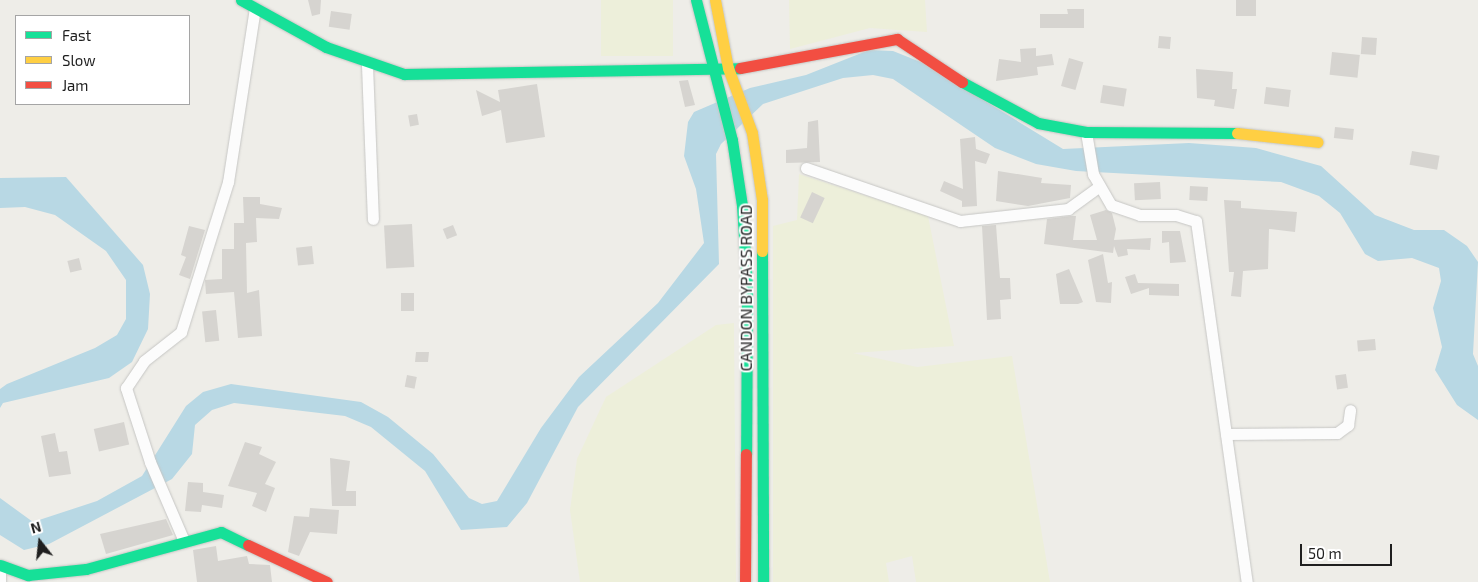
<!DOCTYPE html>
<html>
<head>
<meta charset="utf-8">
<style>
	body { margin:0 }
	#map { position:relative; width:1478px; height:582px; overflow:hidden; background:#eeede8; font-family:"Exo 2",sans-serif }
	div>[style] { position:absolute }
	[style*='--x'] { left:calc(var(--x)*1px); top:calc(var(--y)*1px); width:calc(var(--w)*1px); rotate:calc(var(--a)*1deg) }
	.farmland>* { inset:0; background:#edefda; transform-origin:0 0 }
	.water>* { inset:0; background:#b8d8e4 }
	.building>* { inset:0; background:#d6d4d0; transform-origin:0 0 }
	.roads { filter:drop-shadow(0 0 1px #c6c6c4) drop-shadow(0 0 1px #c6c6c4) }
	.street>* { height:11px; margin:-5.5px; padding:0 5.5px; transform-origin:5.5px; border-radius:5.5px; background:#fcfcfc }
	.fast>* { height:11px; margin:-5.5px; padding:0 5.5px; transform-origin:5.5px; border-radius:5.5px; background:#16e098 }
	.slow>* { height:11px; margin:-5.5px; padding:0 5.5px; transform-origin:5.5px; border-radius:5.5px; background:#ffcf43 }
	.jam>* { height:11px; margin:-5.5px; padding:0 5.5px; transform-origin:5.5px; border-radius:5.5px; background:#f24e42 }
	span { translate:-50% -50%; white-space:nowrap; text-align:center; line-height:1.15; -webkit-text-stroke:4px #fff; paint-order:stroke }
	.street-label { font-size:16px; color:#1f1f1f }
	.legend { position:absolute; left:15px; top:15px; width:175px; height:90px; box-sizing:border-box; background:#fff; border:1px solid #a5a5a5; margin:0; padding:6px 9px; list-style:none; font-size:15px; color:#1f1f1f }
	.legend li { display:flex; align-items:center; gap:10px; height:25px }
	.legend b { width:25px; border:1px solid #a5a5a5 }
	.north { position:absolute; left:15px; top:517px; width:50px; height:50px; -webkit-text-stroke:4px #fff; paint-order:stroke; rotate:344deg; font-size:14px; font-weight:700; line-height:20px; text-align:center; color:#1f1f1f }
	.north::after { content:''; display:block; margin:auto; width:18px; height:22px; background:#1f1f1f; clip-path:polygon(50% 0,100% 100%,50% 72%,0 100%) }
	.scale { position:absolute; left:1300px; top:544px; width:92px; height:22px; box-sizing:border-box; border:2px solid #1f1f1f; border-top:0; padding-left:6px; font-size:15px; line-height:18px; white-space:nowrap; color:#1f1f1f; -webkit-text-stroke:4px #fff; paint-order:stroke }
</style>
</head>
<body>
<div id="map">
	<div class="farmland">
		<div style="left:601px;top:0;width:72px;height:56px"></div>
		<div style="clip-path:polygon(789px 0,925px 0,927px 32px,870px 28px,790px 49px)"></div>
		<div style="clip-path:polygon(799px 174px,928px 216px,954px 346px,853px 353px,917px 367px,1012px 356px,1050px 582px,916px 582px,912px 556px,886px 563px,889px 582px,773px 582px,773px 226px,797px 220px)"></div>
		<div style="clip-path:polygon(734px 323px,736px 582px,580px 582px,570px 510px,577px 459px,606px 397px,716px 325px)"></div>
	</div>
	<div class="water">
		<div style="clip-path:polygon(869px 50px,893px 51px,923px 63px,1063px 149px,1189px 143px,1256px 148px,1321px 166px,1375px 215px,1414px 230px,1444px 230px,1467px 246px,1478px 262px,1473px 354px,1478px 366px,1478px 420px,1457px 405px,1435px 370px,1442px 347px,1433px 308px,1441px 281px,1439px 268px,1412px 258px,1378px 261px,1365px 254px,1340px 213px,1319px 196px,1281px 182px,1076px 171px,1036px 164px,995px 148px,893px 79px,873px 75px,843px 78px,763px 104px,721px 144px,716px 154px,719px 264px,578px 407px,527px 503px,507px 527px,461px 530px,425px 471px,371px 427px,345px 416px,234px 403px,212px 410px,195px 425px,192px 454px,172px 479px,49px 544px,24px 550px,0 535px,0 498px,33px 522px,97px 501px,142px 476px,186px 406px,203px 392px,231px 384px,361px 402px,388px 417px,433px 454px,469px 498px,482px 504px,497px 501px,541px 428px,579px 377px,658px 303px,704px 243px,696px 189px,684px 156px,688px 122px,694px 112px,750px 88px,806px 75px)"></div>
		<div style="clip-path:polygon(66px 177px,143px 265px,150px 294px,148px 329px,132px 362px,109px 378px,3px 403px,0 408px,0 389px,7px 384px,95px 348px,117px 335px,126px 319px,126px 280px,106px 251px,55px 215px,25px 207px,0 208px,0 178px)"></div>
	</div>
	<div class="building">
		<div style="clip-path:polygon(308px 0,321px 0,320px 14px,312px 16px)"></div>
		<div style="left:1236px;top:0;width:20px;height:16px"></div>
		<div style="clip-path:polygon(1067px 9px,1084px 9px,1084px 28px,1040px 28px,1040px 14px,1068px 14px)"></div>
		<div style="left:331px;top:11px;width:21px;height:16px;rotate:8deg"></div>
		<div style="left:1159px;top:36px;width:12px;height:12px;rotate:5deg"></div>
		<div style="left:1362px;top:37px;width:15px;height:17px;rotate:4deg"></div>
		<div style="clip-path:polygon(1036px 48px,1036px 56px,1052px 54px,1054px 65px,1037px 67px,1038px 75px,996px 81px,999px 59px,1021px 62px,1020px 49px)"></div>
		<div style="left:1332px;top:52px;width:28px;height:23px;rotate:6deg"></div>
		<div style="left:1069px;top:58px;width:15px;height:29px;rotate:16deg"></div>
		<div style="clip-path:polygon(1196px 69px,1233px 72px,1232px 89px,1237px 89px,1234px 109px,1214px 106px,1215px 100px,1197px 98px)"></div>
		<div style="clip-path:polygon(688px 80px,695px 105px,685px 107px,679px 81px)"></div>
		<div style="clip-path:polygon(537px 84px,545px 137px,506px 143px,501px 110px,482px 116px,476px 90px,500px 102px,498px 90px)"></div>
		<div style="left:1103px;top:85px;width:24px;height:18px;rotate:9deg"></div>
		<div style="left:1266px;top:87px;width:25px;height:17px;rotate:7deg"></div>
		<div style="left:417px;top:114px;width:11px;height:9px;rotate:80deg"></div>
		<div style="clip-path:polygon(818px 120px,820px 162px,786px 163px,786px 150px,807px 148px,808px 122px)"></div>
		<div style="left:1335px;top:127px;width:19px;height:11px;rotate:6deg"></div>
		<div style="clip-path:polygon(975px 137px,976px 149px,990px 154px,986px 164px,975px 161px,977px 206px,962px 207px,962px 201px,940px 191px,944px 181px,963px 189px,960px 139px)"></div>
		<div style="left:1412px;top:151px;width:28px;height:14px;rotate:10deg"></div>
		<div style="clip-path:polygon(998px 171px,1042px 178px,1041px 183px,1071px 185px,1070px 198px,1028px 206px,996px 201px)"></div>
		<div style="left:1160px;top:182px;width:17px;height:26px;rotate:87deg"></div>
		<div style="left:1190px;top:186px;width:18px;height:14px;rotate:3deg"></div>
		<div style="left:812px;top:192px;width:14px;height:28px;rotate:25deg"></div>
		<div style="clip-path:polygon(243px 197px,260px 197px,260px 204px,282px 208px,279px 219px,256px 218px,257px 242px,246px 243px,247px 293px,259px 290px,262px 336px,238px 338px,234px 292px,206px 294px,205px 280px,222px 279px,222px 249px,234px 249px,234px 223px,244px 223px)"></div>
		<div style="clip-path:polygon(1224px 200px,1241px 201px,1241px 208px,1297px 212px,1295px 232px,1269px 229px,1268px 269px,1243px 271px,1241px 297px,1231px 296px,1234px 272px,1229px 272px)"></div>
		<div style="clip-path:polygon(1106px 210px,1112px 213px,1116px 229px,1114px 240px,1151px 238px,1150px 250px,1127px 249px,1128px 255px,1118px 257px,1114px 246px,1113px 253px,1044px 244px,1047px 219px,1071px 216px,1076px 216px,1073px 240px,1097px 240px,1090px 215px)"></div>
		<div style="left:412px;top:224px;width:43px;height:28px;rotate:87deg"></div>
		<div style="left:453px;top:225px;width:11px;height:11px;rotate:68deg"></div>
		<div style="clip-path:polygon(996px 225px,1000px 278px,1010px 278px,1011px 299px,1000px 300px,1001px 319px,987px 320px,982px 226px)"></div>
		<div style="clip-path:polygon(189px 226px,205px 230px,190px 279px,179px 275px,186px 257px,181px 255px)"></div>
		<div style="clip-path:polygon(1162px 231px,1180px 231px,1186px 262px,1170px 263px,1169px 242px,1162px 243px)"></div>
		<div style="left:312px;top:246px;width:18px;height:16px;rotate:84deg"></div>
		<div style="clip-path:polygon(1103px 254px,1108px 283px,1112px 282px,1111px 303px,1096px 302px,1088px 260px)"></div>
		<div style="left:79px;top:258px;width:12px;height:12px;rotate:76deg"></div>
		<div style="clip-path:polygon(1069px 269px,1083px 302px,1078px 304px,1060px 304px,1056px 274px)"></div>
		<div style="clip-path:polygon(1135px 274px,1138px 283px,1179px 284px,1179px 296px,1149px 295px,1149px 288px,1131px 294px,1125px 277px)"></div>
		<div style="left:401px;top:293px;width:13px;height:18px"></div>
		<div style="left:216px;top:310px;width:31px;height:14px;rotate:84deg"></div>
		<div style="left:1375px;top:339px;width:11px;height:18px;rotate:85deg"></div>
		<div style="clip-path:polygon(416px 352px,429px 352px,428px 362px,415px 362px)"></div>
		<div style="left:1346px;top:374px;width:14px;height:11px;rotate:82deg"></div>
		<div style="left:407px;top:375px;width:10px;height:12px;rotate:11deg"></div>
		<div style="left:124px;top:422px;width:23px;height:31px;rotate:77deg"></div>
		<div style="clip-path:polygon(55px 433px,59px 452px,67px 451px,71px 474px,49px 477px,41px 436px)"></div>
		<div style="clip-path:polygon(245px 442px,262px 447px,259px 454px,276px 462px,265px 484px,275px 488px,266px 512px,252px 506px,257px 493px,228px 486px)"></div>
		<div style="clip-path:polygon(330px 458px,350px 461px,346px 491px,356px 491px,356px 506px,332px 506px)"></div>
		<div style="clip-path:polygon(188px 482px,203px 483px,203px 492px,224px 495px,222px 508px,202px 505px,201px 512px,185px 511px)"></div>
		<div style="clip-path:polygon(310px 508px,339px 510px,337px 534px,310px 532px,299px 556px,288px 552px,294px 516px,309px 517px)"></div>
		<div style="clip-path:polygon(166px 519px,173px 535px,106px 554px,100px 534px)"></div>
		<div style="clip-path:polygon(216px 546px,218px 561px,247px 556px,249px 564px,270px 565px,272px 582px,197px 582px,193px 550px)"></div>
	</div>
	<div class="roads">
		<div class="street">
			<div style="--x:367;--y:65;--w:154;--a:87.8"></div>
			<div style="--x:1086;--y:132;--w:43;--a:80.5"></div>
			<div style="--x:1093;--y:174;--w:36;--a:60"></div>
			<div style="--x:1111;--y:205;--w:31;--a:19"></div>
			<div style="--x:1140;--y:215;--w:36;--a:0"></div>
			<div style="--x:1176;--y:215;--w:21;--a:17"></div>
			<div style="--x:1196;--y:221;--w:365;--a:82"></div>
			<div style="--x:806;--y:168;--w:163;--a:19"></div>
			<div style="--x:960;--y:221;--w:109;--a:-6.3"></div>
			<div style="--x:1068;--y:209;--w:39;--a:-36"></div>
			<div style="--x:1226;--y:434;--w:111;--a:-0.5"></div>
			<div style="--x:1337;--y:433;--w:14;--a:-36"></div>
			<div style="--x:1348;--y:425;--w:15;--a:-82"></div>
			<div style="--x:184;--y:541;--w:86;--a:-113.3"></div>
			<div style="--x:150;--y:462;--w:78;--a:-108"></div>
			<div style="--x:126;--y:388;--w:32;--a:-56"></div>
			<div style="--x:144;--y:361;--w:47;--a:-38.1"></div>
			<div style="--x:181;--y:332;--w:157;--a:-72.6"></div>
			<div style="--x:228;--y:182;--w:176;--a:-81.2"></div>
			<div style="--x:0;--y:582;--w:17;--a:-90"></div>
		</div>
		<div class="fast">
			<div style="--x:241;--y:0;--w:97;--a:28.9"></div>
			<div style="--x:326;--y:47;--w:83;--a:19.1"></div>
			<div style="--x:404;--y:74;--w:336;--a:-1"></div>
			<div style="--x:696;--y:0;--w:145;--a:75.6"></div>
			<div style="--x:732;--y:140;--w:66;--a:81.3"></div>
			<div style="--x:742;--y:205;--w:82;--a:86.5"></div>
			<div style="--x:747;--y:287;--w:167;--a:90.3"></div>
			<div style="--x:962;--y:82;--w:86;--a:28.3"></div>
			<div style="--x:1038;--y:123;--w:49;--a:10.6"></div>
			<div style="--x:1086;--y:132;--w:151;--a:0.4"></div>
			<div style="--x:762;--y:251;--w:331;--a:89.8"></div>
			<div style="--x:0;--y:565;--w:30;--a:20"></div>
			<div style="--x:28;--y:575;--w:58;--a:-5.9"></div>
			<div style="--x:86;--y:569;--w:140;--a:-15.3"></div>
			<div style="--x:221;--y:532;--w:30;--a:26"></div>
		</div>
		<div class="slow">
			<div style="--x:715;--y:0;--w:69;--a:79.2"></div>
			<div style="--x:728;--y:68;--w:69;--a:69.7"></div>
			<div style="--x:752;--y:133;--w:68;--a:81.5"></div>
			<div style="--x:762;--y:200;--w:51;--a:90"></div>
			<div style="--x:1237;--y:133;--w:81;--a:6.3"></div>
		</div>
		<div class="jam">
			<div style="--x:740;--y:68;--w:160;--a:-10.5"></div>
			<div style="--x:897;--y:39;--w:78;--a:33.5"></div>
			<div style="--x:248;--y:545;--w:87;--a:25.1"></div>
			<div style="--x:745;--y:582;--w:128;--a:-89.6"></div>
		</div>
	</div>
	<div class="street-label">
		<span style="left:746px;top:288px;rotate:-90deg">CANDON BYPASS ROAD</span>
	</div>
	<ul class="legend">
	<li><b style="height:6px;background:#16e098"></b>Fast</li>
	<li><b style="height:6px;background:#ffcf43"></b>Slow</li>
	<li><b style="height:6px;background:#f24e42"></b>Jam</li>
	</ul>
	<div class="north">N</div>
	<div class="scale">50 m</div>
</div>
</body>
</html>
